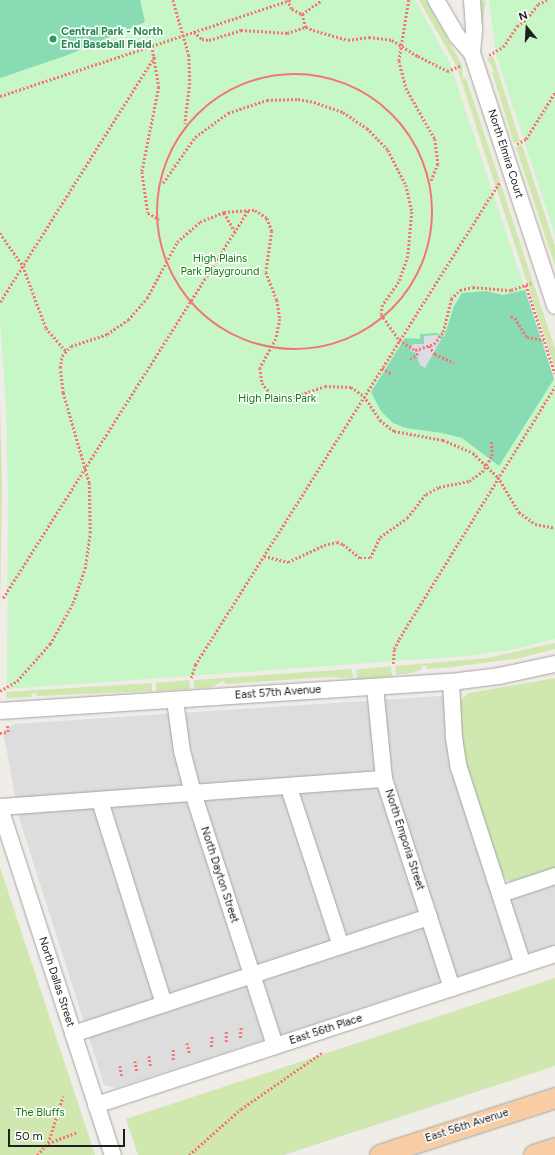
<!DOCTYPE html>
<html>
<head>
<meta charset="utf-8">
<style>
	body { margin:0 }
	#map { position:relative; width:555px; height:1155px; overflow:hidden; background:#f0ece7; font-family:Figtree,sans-serif }
	div>[style] { position:absolute }
	[style*='--x'] { left:calc(var(--x)*1px); top:calc(var(--y)*1px); width:calc(var(--w)*1px); rotate:calc(var(--a)*1deg) }
	.residential>* { inset:0; background:#dedddd }
	.grass>* { inset:0; background:#d0e7af; transform-origin:0 0 }
	.park>* { inset:0; background:#c7f7c6 }
	.pitch>* { inset:0; background:#89dbb4 }
	.plaza>* { inset:0; background:#dbdce6 }
	.path>* { height:2.5px; margin-top:-1.25px; transform-origin:0; background:repeating-linear-gradient(90deg,#f37674 0 2px,transparent 0 4px) }
	.path>.ring { margin:-1.25px; padding:0; box-sizing:content-box; background:none; border:2.5px solid #f37674; border-radius:50% }
	.roads { filter:drop-shadow(0 0 1px #a4a4a4) drop-shadow(0 0 1px #a4a4a4) }
	.minor>* { height:16px; margin:-8px; padding:0 8px; transform-origin:8px; border-radius:8px; background:#fff }
	.major>* { height:20px; margin:-10px; padding:0 10px; transform-origin:10px; border-radius:10px; background:#f8cca4 }
	.dots>* { width:11px; height:11px; translate:-50% -50%; box-sizing:border-box; border:2px solid #fff; border-radius:50% }
	span { translate:-50% -50%; white-space:nowrap; text-align:center; line-height:1.15; -webkit-text-stroke:3px #fff; paint-order:stroke }
	.leisure-label { font-size:11px; color:#27864d; font-weight:700 }
	.left { translate:0 -50%; text-align:left }
	.street-label { font-size:11px; color:#202020 }
	.park-label { font-size:11px; color:#127a11 }
	.north { position:absolute; left:507px; top:8px; width:40px; height:40px; -webkit-text-stroke:3px #fff; paint-order:stroke; rotate:342deg; font-size:11px; font-weight:700; line-height:16px; text-align:center; color:#202020 }
	.north::after { content:''; display:block; margin:auto; width:14px; height:18px; background:#202020; clip-path:polygon(50% 0,100% 100%,50% 72%,0 100%) }
	.scale { position:absolute; left:8px; top:1129px; width:117px; height:18px; box-sizing:border-box; border:2px solid #202020; border-top:0; padding-left:5px; font-size:12px; line-height:14px; white-space:nowrap; color:#202020; -webkit-text-stroke:3px #fff; paint-order:stroke }
</style>
</head>
<body>
<div id="map">
	<div class="residential">
		<div style="clip-path:polygon(456px 695px,501px 881px,512px 887px,555px 873px,555px 945px,116px 1088px,104px 1085px,20px 821px,3px 731px,14px 724px)"></div>
	</div>
	<div class="grass">
		<div style="clip-path:polygon(419px 0,426px 0,462px 65px,463px 79px,466px 78px,555px 349px,555px 368px,456px 65px)"></div>
		<div style="left:480px;top:0;width:6px;height:54px;rotate:9deg"></div>
		<div style="clip-path:polygon(493px 56px,520px 141px,514px 143px,492px 72px,494px 71px,487px 58px)"></div>
		<div style="clip-path:polygon(522px 145px,555px 246px,555px 266px,516px 147px)"></div>
		<div style="clip-path:polygon(0 400px,2px 487px,0 612px)"></div>
		<div style="clip-path:polygon(555px 643px,555px 649px,520px 658px,453px 667px,427px 669px,426px 666px,422px 666px,422px 669px,412px 673px,396px 675px,395px 666px,488px 658px)"></div>
		<div style="left:391px;top:666px;width:10px;height:35px;rotate:84deg"></div>
		<div style="clip-path:polygon(352px 669px,353px 678px,329px 677px,225px 684px,224px 680px,212px 687px,194px 689px,194px 680px)"></div>
		<div style="clip-path:polygon(555px 678px,555px 871px,518px 882px,509px 881px,503px 877px,499px 868px,464px 767px,458px 703px,469px 693px)"></div>
		<div style="clip-path:polygon(189px 680px,190px 689px,156px 691px,156px 683px)"></div>
		<div style="clip-path:polygon(152px 683px,152px 691px,37px 696px,36px 693px,31px 694px,32px 697px,7px 698px,6px 692px)"></div>
		<div style="clip-path:polygon(0 867px,95px 1155px,0 1155px)"></div>
		<div style="clip-path:polygon(555px 978px,555px 1066px,284px 1155px,138px 1155px,126px 1119px)"></div>
	</div>
	<div class="park">
		<div style="clip-path:polygon(0 0,415px 0,450px 63px,555px 380px,555px 639px,510px 650px,467px 656px,7px 689px,8px 497px,6px 407px,0 319px)"></div>
		<div style="clip-path:polygon(489px 0,555px 0,555px 235px,496px 55px)"></div>
	</div>
	<div class="pitch">
		<div style="clip-path:polygon(0 0,140px 0,145px 22px,68px 55px,0 78px)"></div>
		<div style="clip-path:polygon(525px 290px,554px 379px,499px 466px,462px 438px,442px 433px,406px 428px,393px 423px,381px 411px,371px 392px,405px 338px,420px 339px,420px 334px,437px 333px,444px 337px,454px 306px,462px 293px,486px 291px,503px 295px)"></div>
	</div>
	<div class="plaza">
		<div style="clip-path:polygon(438px 335px,442px 338px,425px 368px,420px 365px,416px 353px,410px 351px,413px 344px,424px 344px,424px 336px)"></div>
	</div>
	<div class="path">
		<div style="--x:173;--y:0;--w:57;--a:73.8"></div>
		<div style="--x:189;--y:55;--w:28;--a:88"></div>
		<div style="--x:190;--y:83;--w:41;--a:97"></div>
		<div style="--x:287;--y:0;--w:10;--a:61"></div>
		<div style="--x:292;--y:9;--w:11;--a:27"></div>
		<div style="--x:302;--y:14;--w:14;--a:73"></div>
		<div style="--x:306;--y:27;--w:8;--a:23"></div>
		<div style="--x:313;--y:30;--w:36;--a:16"></div>
		<div style="--x:348;--y:40;--w:21;--a:-8"></div>
		<div style="--x:369;--y:37;--w:23;--a:7"></div>
		<div style="--x:392;--y:40;--w:31;--a:32"></div>
		<div style="--x:418;--y:56;--w:33;--a:27"></div>
		<div style="--x:447;--y:71;--w:14;--a:-21"></div>
		<div style="--x:409;--y:0;--w:62;--a:99.3"></div>
		<div style="--x:399;--y:61;--w:28;--a:75"></div>
		<div style="--x:406;--y:88;--w:59;--a:60.4"></div>
		<div style="--x:435;--y:139;--w:25;--a:83"></div>
		<div style="--x:438;--y:164;--w:18;--a:112"></div>
		<div style="--x:302;--y:14;--w:24;--a:-35"></div>
		<div style="--x:194;--y:32;--w:11;--a:41"></div>
		<div style="--x:202;--y:39;--w:7;--a:8"></div>
		<div style="--x:209;--y:40;--w:34;--a:-17"></div>
		<div style="--x:241;--y:30;--w:46;--a:3.7"></div>
		<div style="--x:287;--y:33;--w:20;--a:-18"></div>
		<div style="--x:152;--y:46;--w:42;--a:80.3"></div>
		<div style="--x:159;--y:87;--w:87;--a:101.3"></div>
		<div style="--x:142;--y:172;--w:41;--a:81.7"></div>
		<div style="--x:148;--y:213;--w:13;--a:29"></div>
		<div style="--x:489;--y:55;--w:16;--a:-30"></div>
		<div style="--x:503;--y:47;--w:25;--a:-56"></div>
		<div style="--x:517;--y:26;--w:12;--a:-35"></div>
		<div style="--x:527;--y:19;--w:19;--a:-54"></div>
		<div style="--x:538;--y:4;--w:10;--a:-24"></div>
		<div class="ring" style="left:157px;top:74px;width:273.5px;height:273.5px"></div>
		<div style="--x:0;--y:96;--w:306;--a:-18.3"></div>
		<div style="--x:517;--y:144;--w:10;--a:-29"></div>
		<div style="--x:526;--y:139;--w:55;--a:-58.3"></div>
		<div style="--x:163;--y:183;--w:56;--a:-55.2"></div>
		<div style="--x:195;--y:137;--w:41;--a:-36"></div>
		<div style="--x:228;--y:113;--w:41;--a:-18.4"></div>
		<div style="--x:267;--y:100;--w:31;--a:-2"></div>
		<div style="--x:298;--y:99;--w:16;--a:11"></div>
		<div style="--x:314;--y:102;--w:31;--a:19"></div>
		<div style="--x:343;--y:112;--w:29;--a:34"></div>
		<div style="--x:367;--y:128;--w:30;--a:46"></div>
		<div style="--x:388;--y:150;--w:39;--a:63"></div>
		<div style="--x:406;--y:185;--w:28;--a:77"></div>
		<div style="--x:412;--y:212;--w:44;--a:95.2"></div>
		<div style="--x:408;--y:256;--w:28;--a:109"></div>
		<div style="--x:399;--y:282;--w:28;--a:125"></div>
		<div style="--x:383;--y:305;--w:9;--a:103"></div>
		<div style="--x:381;--y:314;--w:32;--a:55"></div>
		<div style="--x:399;--y:340;--w:19;--a:32"></div>
		<div style="--x:415;--y:350;--w:20;--a:-18"></div>
		<div style="--x:434;--y:344;--w:15;--a:-53"></div>
		<div style="--x:443;--y:332;--w:34;--a:-76"></div>
		<div style="--x:451;--y:299;--w:13;--a:-45"></div>
		<div style="--x:460;--y:290;--w:13;--a:-13"></div>
		<div style="--x:473;--y:287;--w:38;--a:5"></div>
		<div style="--x:511;--y:290;--w:21;--a:-19"></div>
		<div style="--x:224;--y:213;--w:21;--a:59"></div>
		<div style="--x:0;--y:233;--w:40;--a:55.1"></div>
		<div style="--x:23;--y:266;--w:66;--a:69.6"></div>
		<div style="--x:46;--y:328;--w:30;--a:49"></div>
		<div style="--x:526;--y:285;--w:93;--a:71.8"></div>
		<div style="--x:0;--y:302;--w:291;--a:-57.8"></div>
		<div style="--x:511;--y:316;--w:4;--a:27"></div>
		<div style="--x:515;--y:318;--w:22;--a:58"></div>
		<div style="--x:527;--y:337;--w:17;--a:10"></div>
		<div style="--x:429;--y:346;--w:10;--a:53"></div>
		<div style="--x:435;--y:354;--w:21;--a:25"></div>
		<div style="--x:410;--y:359;--w:8;--a:-30"></div>
		<div style="--x:417;--y:355;--w:5;--a:-79"></div>
		<div style="--x:382;--y:368;--w:12;--a:31"></div>
		<div style="--x:264;--y:556;--w:25;--a:14"></div>
		<div style="--x:288;--y:562;--w:40;--a:-25"></div>
		<div style="--x:324;--y:545;--w:13;--a:-13"></div>
		<div style="--x:337;--y:542;--w:6;--a:18"></div>
		<div style="--x:343;--y:544;--w:22;--a:39"></div>
		<div style="--x:360;--y:558;--w:10;--a:0"></div>
		<div style="--x:370;--y:558;--w:23;--a:-65"></div>
		<div style="--x:380;--y:537;--w:33;--a:-35"></div>
		<div style="--x:407;--y:518;--w:31;--a:-52"></div>
		<div style="--x:426;--y:494;--w:15;--a:-28"></div>
		<div style="--x:439;--y:487;--w:31;--a:-11"></div>
		<div style="--x:469;--y:481;--w:16;--a:-35"></div>
		<div style="--x:482;--y:472;--w:19;--a:-58"></div>
		<div style="--x:492;--y:456;--w:15;--a:-94"></div>
		<div style="--x:3;--y:598;--w:459;--a:-57.7"></div>
		<div style="--x:393;--y:664;--w:15;--a:-86"></div>
		<div style="--x:394;--y:649;--w:11;--a:-63"></div>
		<div style="--x:399;--y:639;--w:297;--a:-58.3"></div>
		<div style="--x:191;--y:678;--w:14;--a:-73"></div>
		<div style="--x:195;--y:665;--w:570;--a:-57.76"></div>
		<div style="--x:0;--y:691;--w:20;--a:-30"></div>
		<div style="--x:17;--y:681;--w:50;--a:-48.3"></div>
		<div style="--x:50;--y:644;--w:47;--a:-60.7"></div>
		<div style="--x:73;--y:603;--w:36;--a:-71"></div>
		<div style="--x:85;--y:569;--w:36;--a:-82"></div>
		<div style="--x:90;--y:533;--w:50;--a:-91.1"></div>
		<div style="--x:89;--y:483;--w:94;--a:-106.1"></div>
		<div style="--x:63;--y:393;--w:25;--a:-97"></div>
		<div style="--x:60;--y:368;--w:12;--a:-81"></div>
		<div style="--x:62;--y:356;--w:13;--a:-48"></div>
		<div style="--x:71;--y:346;--w:38;--a:-18"></div>
		<div style="--x:107;--y:334;--w:25;--a:-34"></div>
		<div style="--x:128;--y:320;--w:29;--a:-49"></div>
		<div style="--x:147;--y:298;--w:64;--a:-61.8"></div>
		<div style="--x:177;--y:242;--w:30;--a:-41"></div>
		<div style="--x:200;--y:222;--w:26;--a:-23"></div>
		<div style="--x:224;--y:212;--w:31;--a:-4"></div>
		<div style="--x:255;--y:210;--w:14;--a:34"></div>
		<div style="--x:267;--y:218;--w:14;--a:69"></div>
		<div style="--x:272;--y:231;--w:41;--a:98.3"></div>
		<div style="--x:266;--y:272;--w:30;--a:69"></div>
		<div style="--x:277;--y:300;--w:19;--a:81"></div>
		<div style="--x:280;--y:319;--w:20;--a:101"></div>
		<div style="--x:276;--y:339;--w:33;--a:119"></div>
		<div style="--x:260;--y:368;--w:15;--a:82"></div>
		<div style="--x:262;--y:383;--w:17;--a:50"></div>
		<div style="--x:273;--y:396;--w:14;--a:17"></div>
		<div style="--x:286;--y:400;--w:41;--a:-19.7"></div>
		<div style="--x:325;--y:386;--w:26;--a:2"></div>
		<div style="--x:351;--y:387;--w:16;--a:35"></div>
		<div style="--x:364;--y:396;--w:29;--a:56"></div>
		<div style="--x:380;--y:420;--w:18;--a:38"></div>
		<div style="--x:394;--y:431;--w:50;--a:10.4"></div>
		<div style="--x:443;--y:440;--w:33;--a:23"></div>
		<div style="--x:473;--y:453;--w:35;--a:44"></div>
		<div style="--x:498;--y:477;--w:41;--a:59"></div>
		<div style="--x:519;--y:512;--w:20;--a:37"></div>
		<div style="--x:535;--y:524;--w:20;--a:11"></div>
		<div style="--x:0;--y:733;--w:8;--a:-7"></div>
		<div style="--x:8;--y:732;--w:7;--a:-98"></div>
		<div style="--x:240;--y:1038;--w:12;--a:-85"></div>
		<div style="--x:226;--y:1042;--w:11;--a:-90"></div>
		<div style="--x:187;--y:1043;--w:11;--a:75"></div>
		<div style="--x:211;--y:1047;--w:12;--a:-85"></div>
		<div style="--x:149;--y:1056;--w:11;--a:80"></div>
		<div style="--x:173;--y:1060;--w:12;--a:-90"></div>
		<div style="--x:135;--y:1061;--w:10;--a:79"></div>
		<div style="--x:120;--y:1066;--w:10;--a:79"></div>
		<div style="--x:48;--y:1143;--w:30;--a:-20"></div>
		<div style="--x:37;--y:1155;--w:16;--a:-47"></div>
		<div style="--x:48;--y:1143;--w:49;--a:-72.3"></div>
		<div style="--x:189;--y:1155;--w:69;--a:-41.5"></div>
		<div style="--x:241;--y:1109;--w:100;--a:-34.8"></div>
	</div>
	<div class="roads">
		<div class="minor">
			<div style="--x:436;--y:0;--w:42;--a:59.7"></div>
			<div style="--x:457;--y:36;--w:23;--a:49"></div>
			<div style="--x:472;--y:0;--w:30;--a:86"></div>
			<div style="--x:474;--y:30;--w:23;--a:95"></div>
			<div style="--x:472;--y:53;--w:266;--a:71.8"></div>
			<div style="--x:451;--y:682;--w:56;--a:86.9"></div>
			<div style="--x:454;--y:738;--w:30;--a:81"></div>
			<div style="--x:459;--y:768;--w:207;--a:72"></div>
			<div style="--x:375;--y:687;--w:92;--a:84.4"></div>
			<div style="--x:384;--y:779;--w:220;--a:72"></div>
			<div style="--x:175;--y:700;--w:51;--a:82.2"></div>
			<div style="--x:182;--y:751;--w:43;--a:75.3"></div>
			<div style="--x:193;--y:793;--w:266;--a:72"></div>
			<div style="--x:0;--y:711;--w:452;--a:-3.7"></div>
			<div style="--x:451;--y:682;--w:48;--a:-7.1"></div>
			<div style="--x:499;--y:676;--w:57;--a:-12.1"></div>
			<div style="--x:289;--y:788;--w:166;--a:71.8"></div>
			<div style="--x:100;--y:801;--w:213;--a:72.5"></div>
			<div style="--x:0;--y:807;--w:385;--a:-4.2"></div>
			<div style="--x:0;--y:808;--w:365;--a:72"></div>
			<div style="--x:501;--y:894;--w:57;--a:-18.4"></div>
			<div style="--x:73;--y:1034;--w:375;--a:-18.2"></div>
			<div style="--x:96;--y:1105;--w:483;--a:-18.2"></div>
		</div>
		<div class="major">
			<div style="--x:380;--y:1155;--w:184;--a:-18"></div>
			<div style="--x:534;--y:1155;--w:22;--a:-18"></div>
		</div>
	</div>
	<div class="dots">
		<div style="left:53px;top:39px;background:#2e9e5b"></div>
	</div>
	<div class="leisure-label">
		<span class="left" style="left:61px;top:39px">Central Park - North<br>End Baseball Field</span>
	</div>
	<div class="street-label">
		<span style="left:505px;top:154px;rotate:72deg">North Elmira Court</span>
		<span style="left:278px;top:693px;rotate:-4deg">East 57th Avenue</span>
		<span style="left:404px;top:840px;rotate:72deg">North Emporia Street</span>
		<span style="left:219px;top:875px;rotate:72deg">North Dayton Street</span>
		<span style="left:56px;top:982px;rotate:72deg">North Dallas Street</span>
		<span style="left:326px;top:1030px;rotate:-18deg">East 56th Place</span>
		<span style="left:467px;top:1126px;rotate:-18deg">East 56th Avenue</span>
	</div>
	<div class="park-label">
		<span style="left:220px;top:266px">High Plains<br>Park Playground</span>
		<span style="left:277px;top:399px">High Plains Park</span>
		<span style="left:40px;top:1113px">The Bluffs</span>
	</div>
	<div class="north">N</div>
	<div class="scale">50 m</div>
</div>
</body>
</html>
